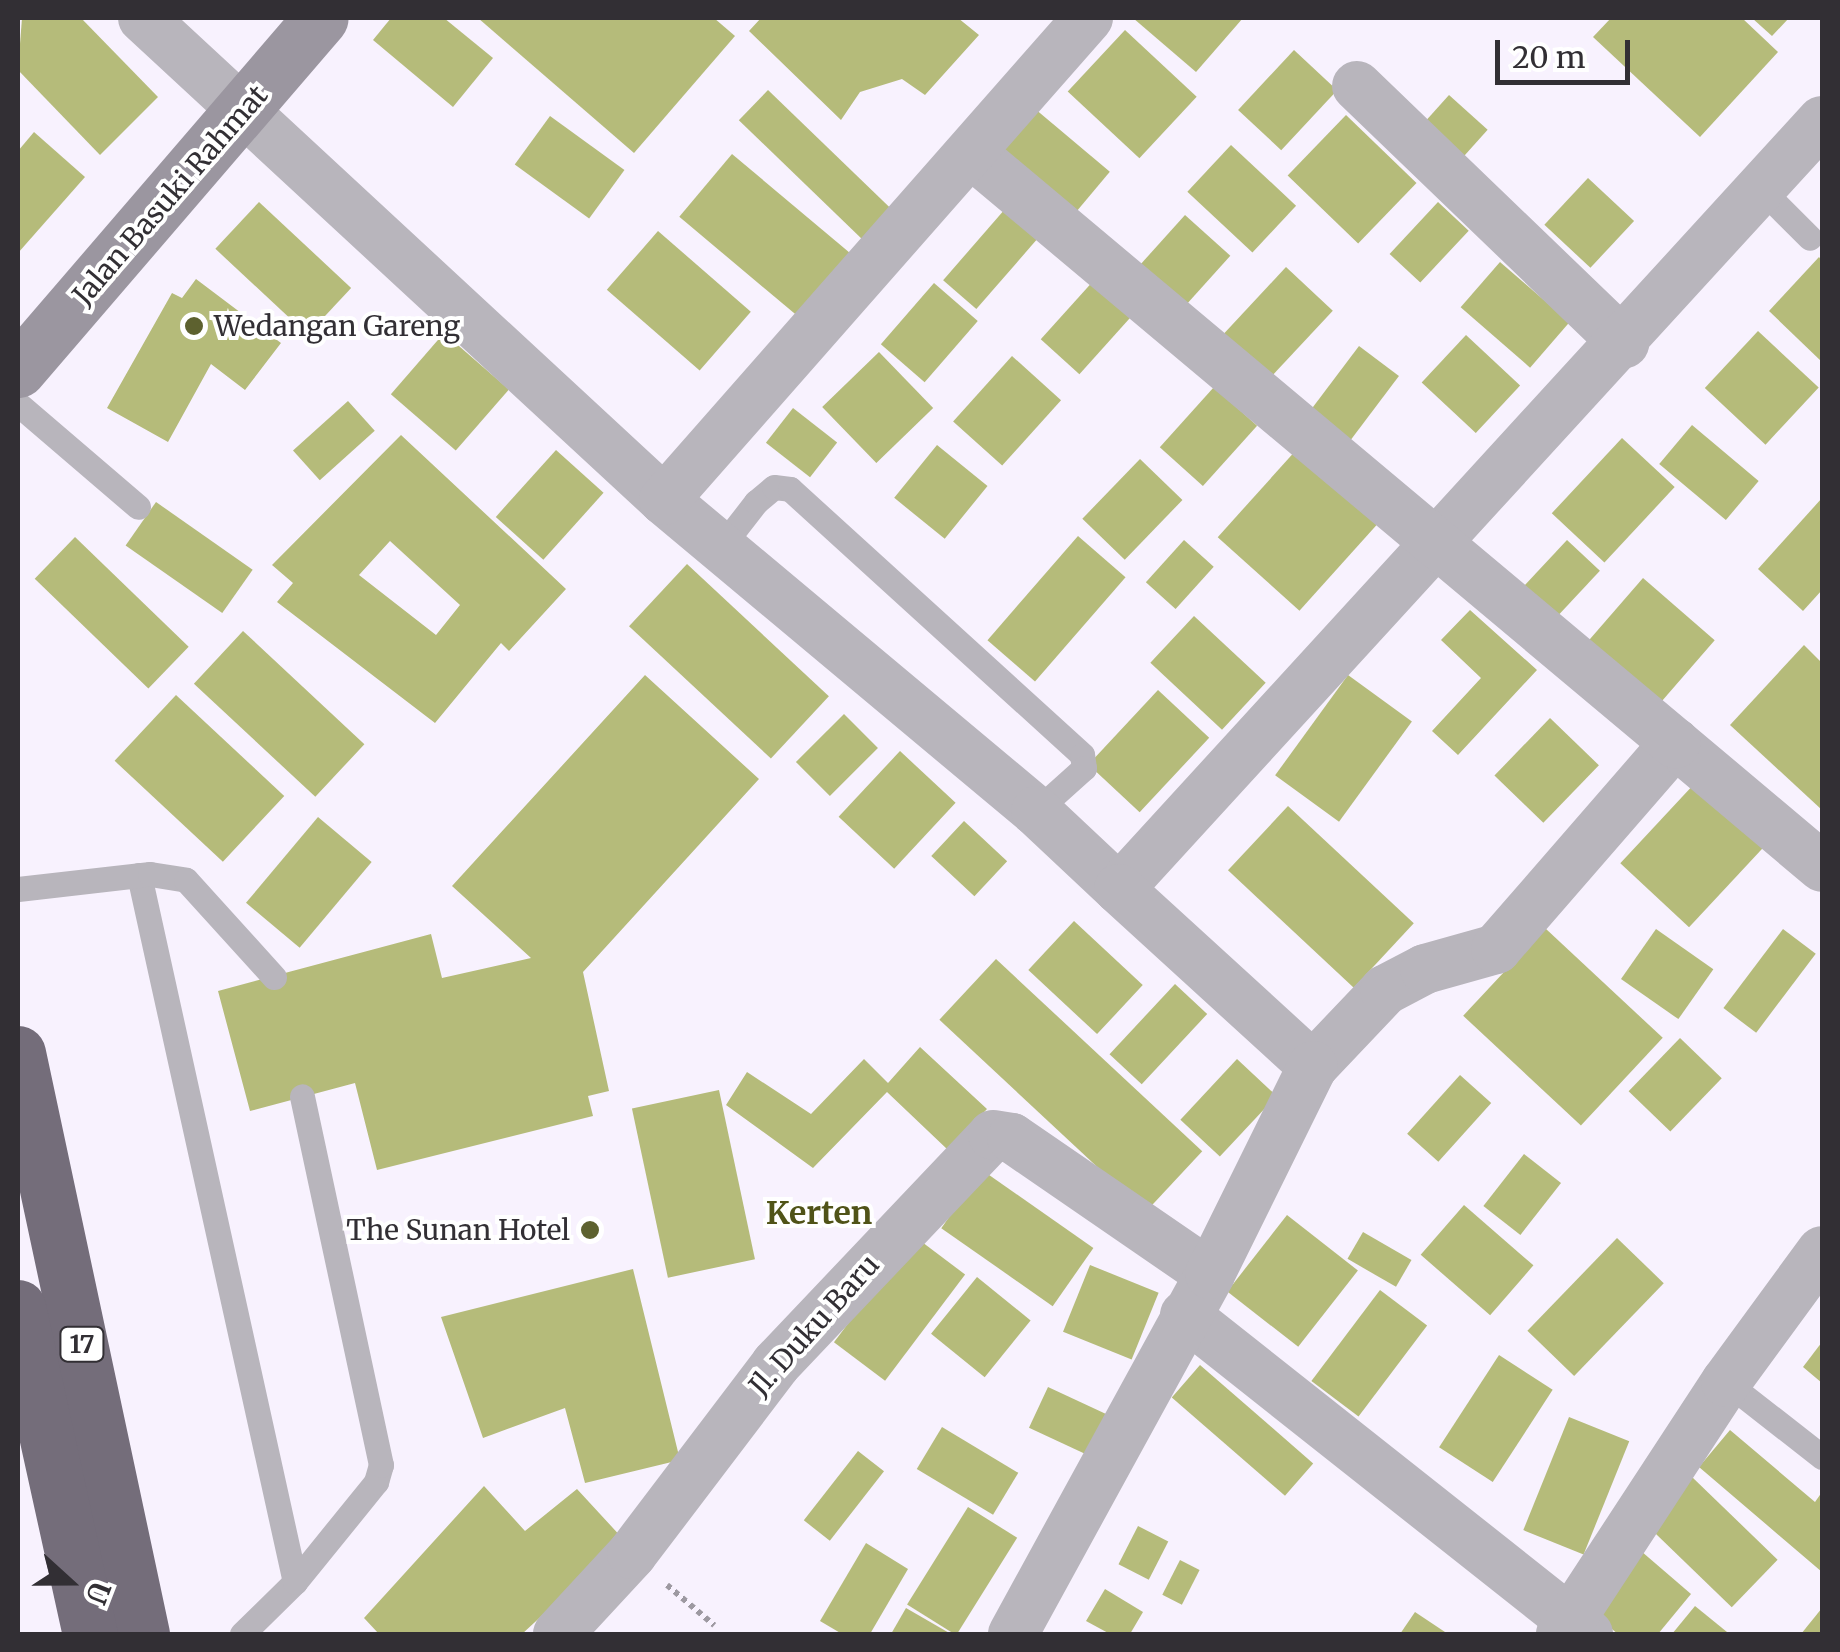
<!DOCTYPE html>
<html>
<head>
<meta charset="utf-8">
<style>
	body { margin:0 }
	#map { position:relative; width:1840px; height:1652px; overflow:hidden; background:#f8f2fe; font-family:Merriweather,serif }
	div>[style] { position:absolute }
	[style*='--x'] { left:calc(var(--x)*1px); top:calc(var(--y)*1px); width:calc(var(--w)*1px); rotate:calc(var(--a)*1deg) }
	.building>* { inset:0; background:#b5bb7a; transform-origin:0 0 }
	.path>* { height:6px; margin-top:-3px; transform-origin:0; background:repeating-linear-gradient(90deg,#9d99a1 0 5px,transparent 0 10px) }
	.lane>* { height:25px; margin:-12.5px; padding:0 12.5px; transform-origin:12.5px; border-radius:12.5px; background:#b8b5bc }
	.street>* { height:50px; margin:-25px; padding:0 25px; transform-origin:25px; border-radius:25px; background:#b8b5bc }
	.secondary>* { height:55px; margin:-27.5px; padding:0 27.5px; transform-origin:27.5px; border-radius:27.5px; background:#9b96a0 }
	.highway>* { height:55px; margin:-27.5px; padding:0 27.5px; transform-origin:27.5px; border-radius:27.5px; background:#746d7a }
	.dots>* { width:28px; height:28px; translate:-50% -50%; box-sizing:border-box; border:5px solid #fff; border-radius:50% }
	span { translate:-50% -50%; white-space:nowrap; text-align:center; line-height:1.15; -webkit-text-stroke:8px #fff; paint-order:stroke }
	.shield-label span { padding:2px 8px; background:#fff; border:2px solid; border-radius:8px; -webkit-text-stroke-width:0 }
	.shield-label { font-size:25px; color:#322f34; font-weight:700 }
	.street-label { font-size:28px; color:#322f34 }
	.poi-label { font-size:28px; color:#322f34 }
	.left { translate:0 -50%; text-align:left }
	.right { translate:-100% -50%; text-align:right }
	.quarter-label { font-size:32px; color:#505318; font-weight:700 }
	.frame { position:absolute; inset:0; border:20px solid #322f34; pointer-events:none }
	.north { position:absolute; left:20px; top:1532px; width:100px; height:100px; -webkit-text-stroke:8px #fff; paint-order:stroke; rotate:111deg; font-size:28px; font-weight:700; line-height:40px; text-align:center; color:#322f34 }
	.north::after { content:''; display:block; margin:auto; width:35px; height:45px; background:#322f34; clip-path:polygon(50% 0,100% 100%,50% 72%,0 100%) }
	.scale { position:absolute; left:1495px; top:40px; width:135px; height:45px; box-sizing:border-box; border:5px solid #322f34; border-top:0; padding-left:12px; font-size:30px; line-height:35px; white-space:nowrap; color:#322f34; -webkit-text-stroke:8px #fff; paint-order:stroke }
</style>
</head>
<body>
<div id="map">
	<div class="building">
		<div style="clip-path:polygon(22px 18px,81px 18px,158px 97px,100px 155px,18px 70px)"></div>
		<div style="clip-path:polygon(391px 18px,444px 18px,493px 58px,453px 107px,373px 40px)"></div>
		<div style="clip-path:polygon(478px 18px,714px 18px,735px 36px,634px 153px)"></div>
		<div style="clip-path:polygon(761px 18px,958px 18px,979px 35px,925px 95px,902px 79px,860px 92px,841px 120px,749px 31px)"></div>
		<div style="clip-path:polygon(1133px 18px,1243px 18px,1196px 72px)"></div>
		<div style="clip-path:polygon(1611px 18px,1742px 18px,1778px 52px,1700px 137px,1593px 37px)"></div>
		<div style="clip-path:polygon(1752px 18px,1789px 18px,1772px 36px)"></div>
		<div style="left:1125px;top:30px;width:98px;height:84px;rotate:43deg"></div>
		<div style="left:1294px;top:50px;width:59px;height:82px;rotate:43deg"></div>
		<div style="left:768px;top:90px;width:174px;height:42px;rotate:44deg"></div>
		<div style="left:1449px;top:95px;width:52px;height:51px;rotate:42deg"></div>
		<div style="left:1034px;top:108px;width:99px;height:63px;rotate:40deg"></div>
		<div style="left:1346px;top:115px;width:98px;height:84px;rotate:44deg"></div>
		<div style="left:550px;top:116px;width:92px;height:60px;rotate:36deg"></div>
		<div style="clip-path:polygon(34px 132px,85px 177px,18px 253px,18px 151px)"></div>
		<div style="left:1231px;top:145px;width:89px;height:64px;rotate:43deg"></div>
		<div style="left:732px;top:154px;width:170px;height:82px;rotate:40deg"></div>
		<div style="left:1588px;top:178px;width:63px;height:64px;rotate:43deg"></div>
		<div style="left:1012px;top:201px;width:44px;height:105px;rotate:41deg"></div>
		<div style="left:259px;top:202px;width:126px;height:64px;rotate:43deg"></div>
		<div style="left:1438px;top:202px;width:42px;height:71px;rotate:43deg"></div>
		<div style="left:1185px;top:215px;width:61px;height:69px;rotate:42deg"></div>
		<div style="left:658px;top:231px;width:123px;height:78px;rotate:41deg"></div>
		<div style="clip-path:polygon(1819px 257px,1822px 261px,1822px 362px,1769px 311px)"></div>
		<div style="left:1500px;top:262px;width:92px;height:60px;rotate:41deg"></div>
		<div style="left:1286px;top:267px;width:64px;height:99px;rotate:43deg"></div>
		<div style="left:1105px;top:268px;width:52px;height:96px;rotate:42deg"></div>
		<div style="clip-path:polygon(196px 279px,281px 343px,245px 390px,211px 364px,168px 442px,107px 408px,172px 293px,182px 298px)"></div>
		<div style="left:934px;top:283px;width:58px;height:81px;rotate:41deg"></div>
		<div style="left:1758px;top:331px;width:83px;height:78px;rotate:43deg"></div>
		<div style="left:444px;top:333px;width:86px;height:81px;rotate:41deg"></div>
		<div style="left:1466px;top:335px;width:74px;height:65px;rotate:43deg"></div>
		<div style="left:1359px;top:346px;width:50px;height:88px;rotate:37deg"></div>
		<div style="left:879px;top:352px;width:78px;height:79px;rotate:46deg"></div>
		<div style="left:1012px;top:356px;width:66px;height:88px;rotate:42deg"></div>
		<div style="left:1214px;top:387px;width:58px;height:81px;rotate:42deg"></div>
		<div style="left:348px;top:401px;width:40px;height:74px;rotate:48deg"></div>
		<div style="left:793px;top:408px;width:56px;height:44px;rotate:38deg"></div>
		<div style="left:1692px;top:425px;width:87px;height:51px;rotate:40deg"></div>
		<div style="clip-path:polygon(evenodd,401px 435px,566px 589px,509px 651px,501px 643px,435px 723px,277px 602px,293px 583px,272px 565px,401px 435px,390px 541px,460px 605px,436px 635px,359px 575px,390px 541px)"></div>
		<div style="left:1622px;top:438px;width:72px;height:103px;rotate:43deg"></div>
		<div style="left:937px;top:445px;width:65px;height:68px;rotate:39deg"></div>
		<div style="left:1298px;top:448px;width:110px;height:120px;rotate:42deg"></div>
		<div style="left:556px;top:450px;width:64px;height:90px;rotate:42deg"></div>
		<div style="left:1140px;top:459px;width:59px;height:83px;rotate:44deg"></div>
		<div style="clip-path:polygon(1822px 498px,1822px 590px,1803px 611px,1758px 569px)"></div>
		<div style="left:156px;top:502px;width:118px;height:53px;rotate:35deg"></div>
		<div style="left:1078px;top:536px;width:63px;height:138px;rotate:41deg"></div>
		<div style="left:75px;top:537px;width:158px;height:58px;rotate:44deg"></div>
		<div style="left:1184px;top:540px;width:40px;height:57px;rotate:42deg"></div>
		<div style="left:1567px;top:540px;width:45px;height:76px;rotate:43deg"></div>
		<div style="left:687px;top:564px;width:194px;height:85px;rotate:43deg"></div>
		<div style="left:1643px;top:578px;width:95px;height:90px;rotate:41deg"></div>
		<div style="clip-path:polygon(1470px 610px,1537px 670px,1458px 755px,1432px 731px,1481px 678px,1441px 640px)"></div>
		<div style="left:1194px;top:616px;width:98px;height:64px;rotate:43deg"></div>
		<div style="left:243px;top:631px;width:166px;height:72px;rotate:43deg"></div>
		<div style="clip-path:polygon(1804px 645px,1822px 663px,1822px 810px,1730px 725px)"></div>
		<div style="clip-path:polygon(645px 675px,759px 779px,583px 972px,609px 1091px,588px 1096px,593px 1116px,377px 1170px,355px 1083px,250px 1111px,218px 991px,431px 934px,442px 978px,531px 958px,452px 886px)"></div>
		<div style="left:1348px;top:675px;width:79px;height:124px;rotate:36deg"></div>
		<div style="left:1158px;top:690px;width:70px;height:102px;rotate:43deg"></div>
		<div style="left:176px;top:695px;width:148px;height:90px;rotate:43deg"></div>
		<div style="left:844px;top:714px;width:48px;height:68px;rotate:45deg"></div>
		<div style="left:1550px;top:718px;width:68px;height:80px;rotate:44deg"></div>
		<div style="left:900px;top:751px;width:76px;height:90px;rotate:43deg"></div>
		<div style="left:1696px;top:782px;width:94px;height:111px;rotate:43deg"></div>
		<div style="left:1288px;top:806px;width:172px;height:88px;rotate:43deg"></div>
		<div style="left:318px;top:817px;width:70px;height:112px;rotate:40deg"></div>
		<div style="left:964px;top:821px;width:59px;height:48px;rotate:43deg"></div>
		<div style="left:1074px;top:921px;width:94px;height:67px;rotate:43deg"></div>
		<div style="left:1545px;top:928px;width:161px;height:120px;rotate:43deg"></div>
		<div style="left:1656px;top:929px;width:70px;height:61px;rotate:35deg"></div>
		<div style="left:1783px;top:929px;width:41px;height:99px;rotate:37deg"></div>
		<div style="left:996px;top:959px;width:282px;height:83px;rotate:43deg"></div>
		<div style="left:1175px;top:984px;width:44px;height:96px;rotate:43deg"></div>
		<div style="left:1680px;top:1038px;width:58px;height:74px;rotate:44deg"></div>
		<div style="clip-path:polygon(920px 1047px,987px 1109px,948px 1150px,887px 1092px,813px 1168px,726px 1105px,747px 1072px,811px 1114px,864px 1059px,888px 1083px)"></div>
		<div style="left:1237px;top:1059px;width:54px;height:83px;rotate:43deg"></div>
		<div style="left:1460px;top:1075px;width:42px;height:79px;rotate:42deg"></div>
		<div style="left:719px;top:1090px;width:173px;height:89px;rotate:78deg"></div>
		<div style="left:1524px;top:1154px;width:47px;height:66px;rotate:38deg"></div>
		<div style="left:982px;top:1170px;width:136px;height:71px;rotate:35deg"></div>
		<div style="left:1464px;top:1205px;width:92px;height:66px;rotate:41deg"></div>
		<div style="left:1287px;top:1215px;width:90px;height:97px;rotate:38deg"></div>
		<div style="left:1363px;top:1232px;width:56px;height:31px;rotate:30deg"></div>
		<div style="left:914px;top:1236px;width:64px;height:133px;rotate:37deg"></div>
		<div style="left:1617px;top:1238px;width:65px;height:129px;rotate:44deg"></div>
		<div style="left:1090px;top:1265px;width:74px;height:72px;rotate:22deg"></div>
		<div style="clip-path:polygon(633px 1269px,680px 1460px,585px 1483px,565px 1408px,483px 1438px,441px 1317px)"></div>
		<div style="left:977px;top:1277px;width:69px;height:73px;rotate:39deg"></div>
		<div style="left:1380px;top:1290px;width:59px;height:114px;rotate:37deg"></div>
		<div style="clip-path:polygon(1822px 1342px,1822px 1383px,1803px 1367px)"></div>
		<div style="left:1499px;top:1355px;width:64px;height:110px;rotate:33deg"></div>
		<div style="left:1200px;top:1365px;width:150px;height:43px;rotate:41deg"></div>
		<div style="left:1048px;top:1387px;width:67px;height:45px;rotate:25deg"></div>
		<div style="left:1569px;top:1417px;width:65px;height:122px;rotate:22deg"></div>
		<div style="left:942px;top:1427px;width:89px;height:49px;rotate:31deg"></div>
		<div style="clip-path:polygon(1730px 1430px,1815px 1502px,1822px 1492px,1822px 1572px,1699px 1467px)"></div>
		<div style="left:858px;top:1451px;width:33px;height:88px;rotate:38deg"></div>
		<div style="left:1692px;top:1477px;width:119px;height:66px;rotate:44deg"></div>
		<div style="clip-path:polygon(484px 1486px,525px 1531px,577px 1489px,624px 1540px,522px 1634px,379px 1634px,364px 1618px)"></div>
		<div style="left:968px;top:1507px;width:58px;height:115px;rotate:32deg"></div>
		<div style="left:1138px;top:1526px;width:34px;height:43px;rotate:27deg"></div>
		<div style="clip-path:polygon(866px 1543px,908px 1569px,870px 1634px,842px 1634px,820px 1621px)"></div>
		<div style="clip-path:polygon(1634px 1545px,1691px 1594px,1658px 1634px,1618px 1634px,1582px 1605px)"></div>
		<div style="left:1180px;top:1560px;width:22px;height:39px;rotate:27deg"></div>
		<div style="clip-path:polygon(1105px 1589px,1143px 1612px,1130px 1634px,1110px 1634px,1086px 1621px)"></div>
		<div style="clip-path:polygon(1695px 1606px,1727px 1632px,1725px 1634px,1672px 1634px)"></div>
		<div style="clip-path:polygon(906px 1608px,951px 1634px,891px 1634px)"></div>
		<div style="clip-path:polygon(1822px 1608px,1822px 1634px,1801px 1634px)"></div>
		<div style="clip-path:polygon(1415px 1612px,1448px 1634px,1400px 1634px)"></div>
	</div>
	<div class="path">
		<div style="--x:667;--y:1585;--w:62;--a:40.4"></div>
	</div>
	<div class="lane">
		<div style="--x:1763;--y:191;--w:66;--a:45"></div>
		<div style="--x:18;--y:404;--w:158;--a:40.6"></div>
		<div style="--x:721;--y:547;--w:57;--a:-52.1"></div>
		<div style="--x:756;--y:502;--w:23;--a:-40"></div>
		<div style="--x:774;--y:487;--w:16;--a:7"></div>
		<div style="--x:790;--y:489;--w:395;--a:42.3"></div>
		<div style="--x:1082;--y:755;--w:13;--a:81"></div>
		<div style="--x:1084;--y:768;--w:64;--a:138.1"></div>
		<div style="--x:139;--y:875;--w:724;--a:77.56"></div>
		<div style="--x:18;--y:889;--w:133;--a:-6.5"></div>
		<div style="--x:150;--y:874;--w:36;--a:9"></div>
		<div style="--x:186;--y:880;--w:131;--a:47.8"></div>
		<div style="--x:1726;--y:1382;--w:122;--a:38"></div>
		<div style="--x:242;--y:1634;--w:74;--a:-44.5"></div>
		<div style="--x:295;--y:1582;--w:129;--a:-51"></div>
		<div style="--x:376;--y:1482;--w:18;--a:-74"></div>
		<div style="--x:381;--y:1465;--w:377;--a:-102.1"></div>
	</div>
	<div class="street">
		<div style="--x:143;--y:18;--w:710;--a:42.77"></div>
		<div style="--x:664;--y:500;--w:485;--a:39.9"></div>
		<div style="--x:1036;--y:811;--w:114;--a:43.2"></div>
		<div style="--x:1357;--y:86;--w:371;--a:43.9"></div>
		<div style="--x:1822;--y:121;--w:1041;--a:132.47"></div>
		<div style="--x:1119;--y:889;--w:263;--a:42.4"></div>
		<div style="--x:1313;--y:1066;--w:105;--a:-46.5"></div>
		<div style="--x:1385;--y:990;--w:45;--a:-27.7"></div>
		<div style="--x:1425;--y:969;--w:74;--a:-15.7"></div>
		<div style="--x:1496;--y:949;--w:273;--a:-49"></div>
		<div style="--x:1675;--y:743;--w:192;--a:40.1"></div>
		<div style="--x:971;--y:153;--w:919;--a:39.97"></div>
		<div style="--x:664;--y:500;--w:642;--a:-48.66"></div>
		<div style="--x:1185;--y:1315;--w:514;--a:38.36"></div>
		<div style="--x:558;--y:1634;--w:109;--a:-47.2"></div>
		<div style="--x:632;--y:1554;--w:238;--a:-52.8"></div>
		<div style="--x:776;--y:1364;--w:315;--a:-46.5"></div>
		<div style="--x:993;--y:1135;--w:19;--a:9"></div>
		<div style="--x:1012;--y:1138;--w:240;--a:34.5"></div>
		<div style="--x:1013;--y:1634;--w:410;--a:-61.3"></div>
		<div style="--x:1210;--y:1274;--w:232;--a:-63.7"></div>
		<div style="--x:1561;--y:1634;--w:301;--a:-56.8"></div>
		<div style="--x:1726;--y:1382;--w:162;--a:-53.8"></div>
	</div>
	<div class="secondary">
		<div style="--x:18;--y:370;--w:464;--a:-49.3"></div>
	</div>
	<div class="highway">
		<div style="--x:18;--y:1053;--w:594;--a:77.95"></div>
		<div style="--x:18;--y:1307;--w:335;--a:77.6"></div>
	</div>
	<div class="dots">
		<div style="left:194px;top:326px;background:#5d612f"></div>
		<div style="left:590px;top:1230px;background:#5d612f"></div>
	</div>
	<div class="shield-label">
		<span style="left:82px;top:1344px">17</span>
	</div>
	<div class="street-label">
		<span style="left:170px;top:195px;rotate:-49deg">Jalan Basuki Rahmat</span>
		<span style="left:814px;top:1325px;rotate:-48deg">Jl. Duku Baru</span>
	</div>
	<div class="poi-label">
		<span class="left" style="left:214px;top:326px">Wedangan Gareng</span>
		<span class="right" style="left:570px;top:1230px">The Sunan Hotel</span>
	</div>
	<div class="quarter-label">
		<span style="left:819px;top:1213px">Kerten</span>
	</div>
	<div class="frame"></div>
	<div class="north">U</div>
	<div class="scale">20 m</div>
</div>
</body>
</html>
